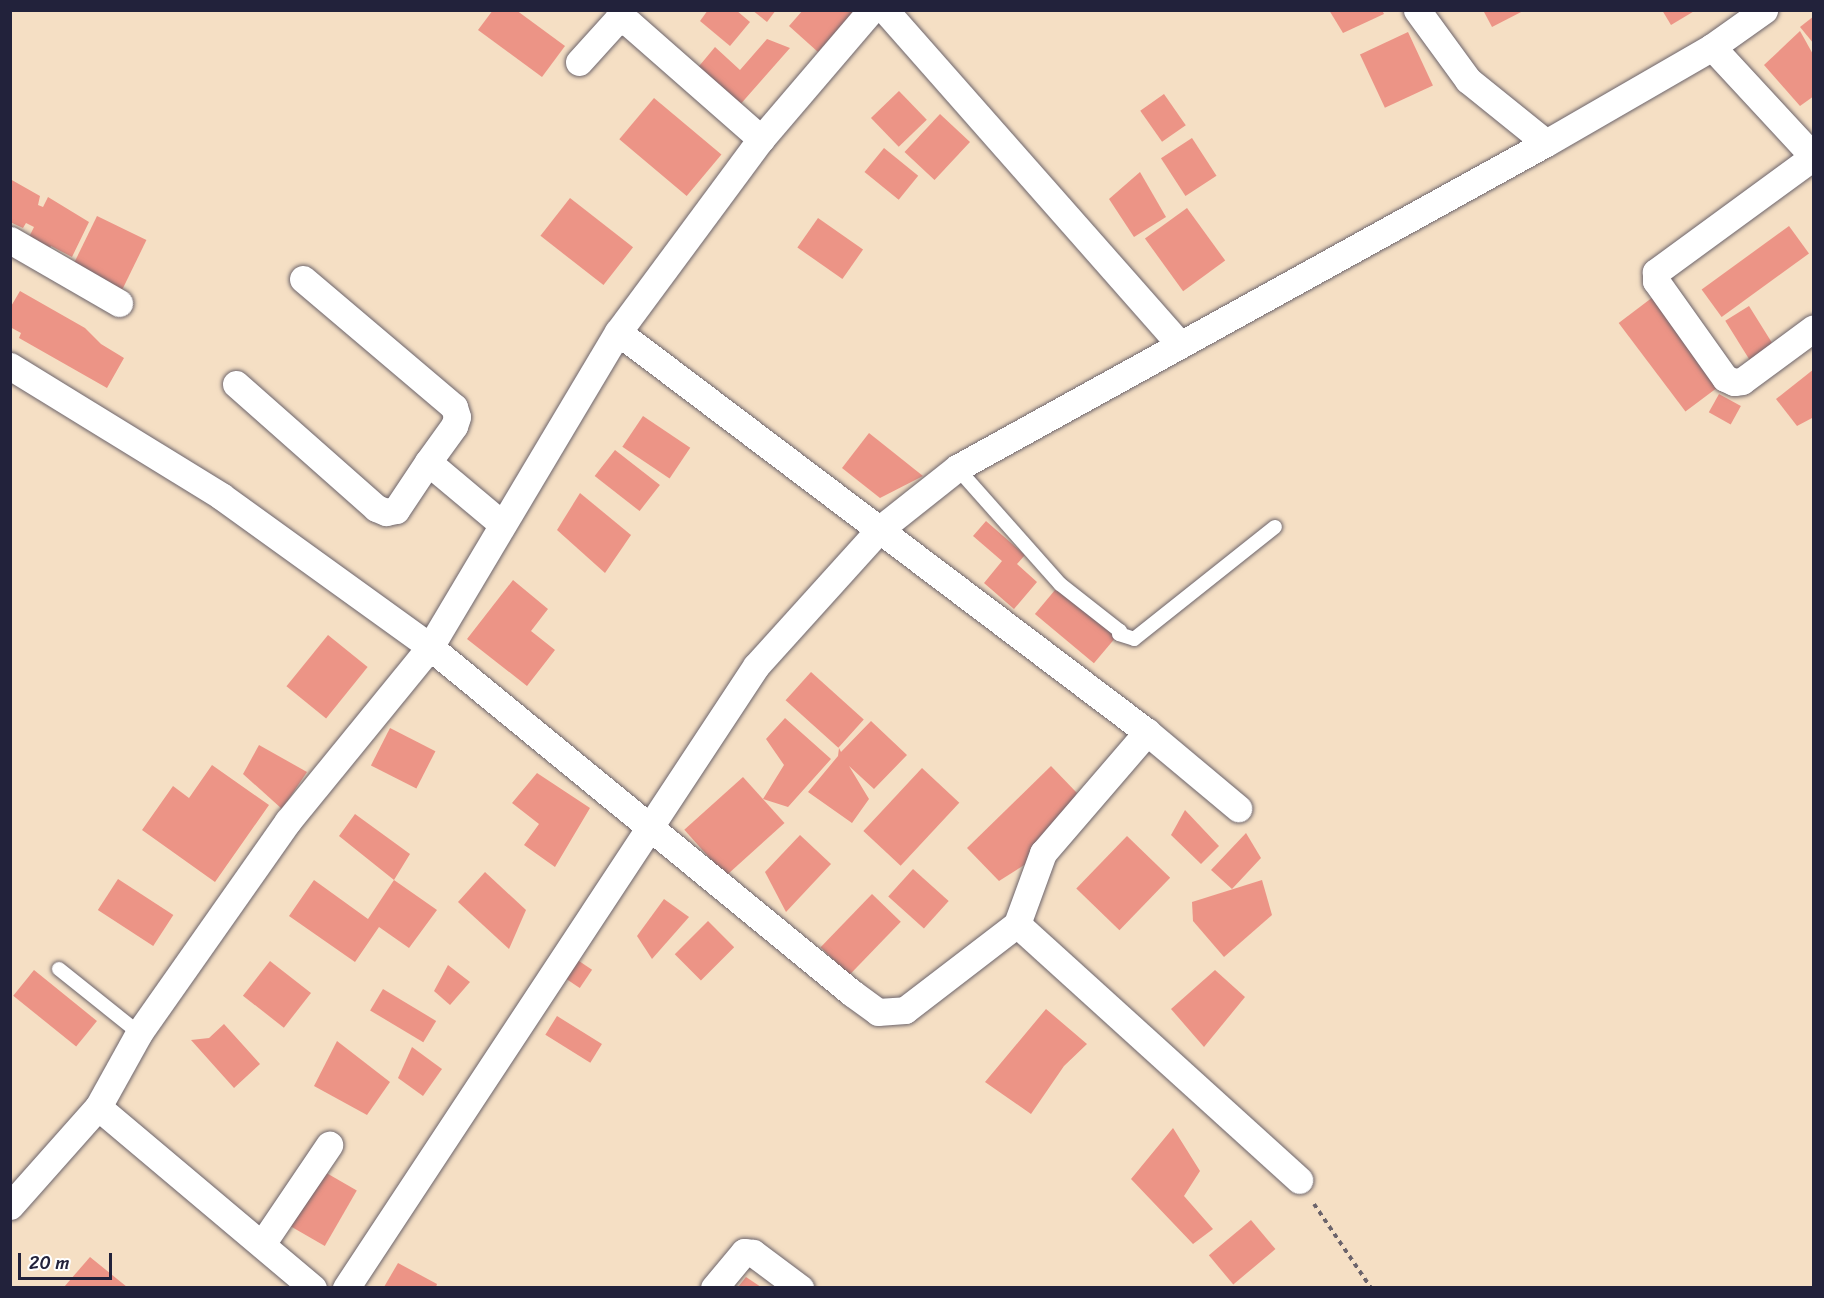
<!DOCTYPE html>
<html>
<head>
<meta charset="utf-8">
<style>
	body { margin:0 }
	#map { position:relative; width:1824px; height:1298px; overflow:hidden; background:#f5dfc4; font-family:Sriracha,sans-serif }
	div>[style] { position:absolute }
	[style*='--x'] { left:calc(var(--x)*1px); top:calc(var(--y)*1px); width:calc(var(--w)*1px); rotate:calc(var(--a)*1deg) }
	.building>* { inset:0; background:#ec9486; transform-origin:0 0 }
	.path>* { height:4px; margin-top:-2px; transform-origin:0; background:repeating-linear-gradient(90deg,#6c646b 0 4.5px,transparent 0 9px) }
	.roads { filter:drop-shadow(0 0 2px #6c646b) drop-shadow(0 0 2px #6c646b) }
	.lane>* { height:14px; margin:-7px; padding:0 7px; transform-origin:7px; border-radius:7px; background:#fff }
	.street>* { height:27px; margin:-13.5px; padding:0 13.5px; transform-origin:13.5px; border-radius:13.5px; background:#fff }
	span { translate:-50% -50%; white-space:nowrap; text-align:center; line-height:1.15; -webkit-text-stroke:5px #fff; paint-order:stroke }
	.frame { position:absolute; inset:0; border:12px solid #22223b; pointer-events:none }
	.scale { position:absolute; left:18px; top:1253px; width:94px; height:27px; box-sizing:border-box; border:3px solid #22223b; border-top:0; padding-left:8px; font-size:18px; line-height:21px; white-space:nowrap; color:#22223b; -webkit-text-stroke:4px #fff; paint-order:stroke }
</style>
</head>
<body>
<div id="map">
	<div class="building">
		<div style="clip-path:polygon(493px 10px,516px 10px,565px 46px,542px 77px,478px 30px)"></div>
		<div style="clip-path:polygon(708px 10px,736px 10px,750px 22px,730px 46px,700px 21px)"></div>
		<div style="clip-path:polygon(752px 10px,776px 10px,767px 22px)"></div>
		<div style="clip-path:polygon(803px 10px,855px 10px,818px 52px,789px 26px)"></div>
		<div style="clip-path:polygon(1329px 10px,1382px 10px,1384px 14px,1343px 33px)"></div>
		<div style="clip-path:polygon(1483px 10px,1525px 10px,1492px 27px)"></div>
		<div style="clip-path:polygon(1662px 10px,1696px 10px,1671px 25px)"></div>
		<div style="clip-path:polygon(1814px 16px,1814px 44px,1800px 27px)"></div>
		<div style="clip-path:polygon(1800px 31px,1814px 56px,1814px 96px,1800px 106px,1764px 65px)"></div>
		<div style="left:1408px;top:32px;width:59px;height:53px;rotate:65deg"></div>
		<div style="clip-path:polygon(767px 39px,790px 48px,738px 107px,695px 71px,715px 47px,740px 70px)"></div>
		<div style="left:899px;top:91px;width:40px;height:39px;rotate:46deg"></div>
		<div style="left:1164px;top:94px;width:38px;height:29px;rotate:55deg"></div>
		<div style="left:654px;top:98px;width:88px;height:54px;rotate:40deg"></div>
		<div style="left:940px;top:114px;width:41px;height:52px;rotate:43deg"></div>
		<div style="left:1192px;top:138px;width:45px;height:37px;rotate:57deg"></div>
		<div style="left:884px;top:148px;width:44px;height:31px;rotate:39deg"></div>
		<div style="clip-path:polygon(1140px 172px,1166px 217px,1134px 237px,1109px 199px)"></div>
		<div style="clip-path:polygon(10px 179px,40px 196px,38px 205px,43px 207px,48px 197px,89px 222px,72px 257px,51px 246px,48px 252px,27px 241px,34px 227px,26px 223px,23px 228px,10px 222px)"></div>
		<div style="left:570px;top:198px;width:80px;height:48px;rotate:38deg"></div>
		<div style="left:1187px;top:208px;width:65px;height:52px;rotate:54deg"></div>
		<div style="left:97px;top:216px;width:55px;height:57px;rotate:26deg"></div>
		<div style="left:818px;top:218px;width:55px;height:36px;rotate:35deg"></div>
		<div style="left:1789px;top:226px;width:34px;height:108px;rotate:54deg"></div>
		<div style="clip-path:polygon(20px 291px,85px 328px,101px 344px,124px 358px,107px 388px,19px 338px,21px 333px,10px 327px,10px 308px)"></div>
		<div style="left:1653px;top:297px;width:111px;height:43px;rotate:53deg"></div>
		<div style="left:1749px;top:306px;width:49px;height:28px;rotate:58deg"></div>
		<div style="clip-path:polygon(1814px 369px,1814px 417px,1797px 426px,1776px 399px)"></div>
		<div style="left:1719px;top:394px;width:25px;height:21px;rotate:29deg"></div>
		<div style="left:643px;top:416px;width:57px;height:37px;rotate:34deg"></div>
		<div style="clip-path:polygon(869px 433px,923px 476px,880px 498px,842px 468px)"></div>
		<div style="left:615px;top:450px;width:57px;height:33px;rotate:38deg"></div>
		<div style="clip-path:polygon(580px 493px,631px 535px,605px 573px,557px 530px)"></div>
		<div style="clip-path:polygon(986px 521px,1025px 555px,1017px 564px,1037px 582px,1014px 609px,984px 583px,1002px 561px,973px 536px)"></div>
		<div style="clip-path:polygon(513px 580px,548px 609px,531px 631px,555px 650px,527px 686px,467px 639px)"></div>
		<div style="left:1060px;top:584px;width:77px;height:39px;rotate:40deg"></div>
		<div style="left:328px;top:635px;width:51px;height:66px;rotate:39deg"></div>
		<div style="left:811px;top:672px;width:71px;height:38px;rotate:42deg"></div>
		<div style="clip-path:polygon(785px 718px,831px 759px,788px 807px,763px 799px,784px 765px,766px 739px)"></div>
		<div style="clip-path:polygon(871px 721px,907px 755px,874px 789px,849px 766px,869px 799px,852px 823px,808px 792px,838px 756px,839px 748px,841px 752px)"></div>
		<div style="left:390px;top:728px;width:51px;height:42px;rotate:27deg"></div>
		<div style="clip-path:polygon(259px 745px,307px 772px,282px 809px,243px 774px)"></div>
		<div style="clip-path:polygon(212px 765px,269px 805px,215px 882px,142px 830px,173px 786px,189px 798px)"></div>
		<div style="clip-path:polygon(1051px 766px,1077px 793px,1043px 853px,999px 881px,967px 848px)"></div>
		<div style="left:922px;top:768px;width:51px;height:86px;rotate:43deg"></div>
		<div style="clip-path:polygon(537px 773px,590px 808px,555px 867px,524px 845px,539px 824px,512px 803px)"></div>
		<div style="left:743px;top:777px;width:62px;height:79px;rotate:48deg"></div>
		<div style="clip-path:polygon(1185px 810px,1219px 846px,1201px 864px,1171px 835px)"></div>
		<div style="clip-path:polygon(355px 814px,410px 854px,394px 880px,437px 910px,409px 948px,379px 927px,355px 962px,289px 916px,314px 880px,368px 919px,394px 880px,339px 836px)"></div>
		<div style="clip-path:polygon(1246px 833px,1261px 858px,1232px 889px,1211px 870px)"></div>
		<div style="clip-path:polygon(800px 835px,831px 864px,786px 912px,765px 872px)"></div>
		<div style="left:1127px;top:836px;width:60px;height:73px;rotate:44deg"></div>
		<div style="left:913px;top:869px;width:48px;height:37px;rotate:42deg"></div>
		<div style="clip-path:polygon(485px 872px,526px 910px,509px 949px,458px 902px)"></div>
		<div style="left:118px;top:879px;width:66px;height:37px;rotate:33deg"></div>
		<div style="clip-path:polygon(1262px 880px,1272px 915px,1224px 957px,1193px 921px,1192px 902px)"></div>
		<div style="left:872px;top:894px;width:40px;height:74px;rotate:44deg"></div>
		<div style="clip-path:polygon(664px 899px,689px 917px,652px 959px,637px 936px)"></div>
		<div style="left:708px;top:921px;width:37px;height:47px;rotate:45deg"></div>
		<div style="left:573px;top:957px;width:23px;height:22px;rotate:34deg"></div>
		<div style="left:270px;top:961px;width:52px;height:44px;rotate:38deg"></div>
		<div style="clip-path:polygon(448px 965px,470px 982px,450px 1005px,434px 991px)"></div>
		<div style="left:34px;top:970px;width:81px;height:33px;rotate:39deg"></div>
		<div style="clip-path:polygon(1215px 970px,1245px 997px,1204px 1047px,1171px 1009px)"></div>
		<div style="left:383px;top:989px;width:62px;height:25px;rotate:31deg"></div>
		<div style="clip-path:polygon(1046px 1009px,1087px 1044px,1064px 1066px,1031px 1114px,985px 1082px)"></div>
		<div style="left:557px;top:1016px;width:53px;height:22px;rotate:32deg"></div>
		<div style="clip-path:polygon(224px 1024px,260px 1064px,234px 1088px,191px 1040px,209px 1038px)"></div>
		<div style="clip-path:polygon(337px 1041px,390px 1082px,367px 1115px,314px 1086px)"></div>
		<div style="clip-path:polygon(412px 1047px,442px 1069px,423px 1096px,398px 1078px)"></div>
		<div style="clip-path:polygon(1173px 1128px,1200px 1171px,1184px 1196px,1213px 1229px,1193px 1244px,1131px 1179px)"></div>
		<div style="left:323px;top:1171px;width:39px;height:64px;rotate:30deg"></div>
		<div style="left:1251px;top:1220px;width:38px;height:55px;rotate:50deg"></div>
		<div style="clip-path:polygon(90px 1257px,127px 1287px,64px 1287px)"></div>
		<div style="clip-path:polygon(398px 1263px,437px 1284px,436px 1287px,384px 1287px)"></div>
		<div style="clip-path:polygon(746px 1277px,761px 1287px,738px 1287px)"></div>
	</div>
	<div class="path">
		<div style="--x:1314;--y:1204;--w:102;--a:55.8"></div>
	</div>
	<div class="roads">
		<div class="lane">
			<div style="--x:957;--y:468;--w:155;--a:48.4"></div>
			<div style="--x:1060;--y:584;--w:76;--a:38.1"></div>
			<div style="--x:1120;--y:631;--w:3;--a:108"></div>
			<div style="--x:1119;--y:634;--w:16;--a:18"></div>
			<div style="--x:1134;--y:639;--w:180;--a:-38.5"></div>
			<div style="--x:59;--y:969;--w:102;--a:38.7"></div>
		</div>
		<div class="street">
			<div style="--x:885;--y:10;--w:445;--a:48.6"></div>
			<div style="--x:1417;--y:10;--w:87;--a:53.9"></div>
			<div style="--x:1468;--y:80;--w:100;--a:38.9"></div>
			<div style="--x:1712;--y:47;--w:150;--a:47.2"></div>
			<div style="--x:579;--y:62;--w:57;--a:-47.9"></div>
			<div style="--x:617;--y:20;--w:12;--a:14"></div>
			<div style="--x:629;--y:23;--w:176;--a:41.3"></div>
			<div style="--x:1813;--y:157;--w:195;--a:143.8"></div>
			<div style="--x:1656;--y:272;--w:9;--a:90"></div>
			<div style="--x:1656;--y:281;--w:119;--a:54.6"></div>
			<div style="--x:1725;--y:378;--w:10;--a:24"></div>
			<div style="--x:1734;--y:382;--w:8;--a:-7"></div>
			<div style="--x:1742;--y:381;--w:89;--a:-36.4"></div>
			<div style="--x:10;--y:240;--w:126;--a:30"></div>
			<div style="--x:303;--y:279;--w:198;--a:40.3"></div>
			<div style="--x:454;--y:407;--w:10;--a:73"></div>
			<div style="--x:457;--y:417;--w:9;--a:108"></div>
			<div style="--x:454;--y:426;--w:44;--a:125.8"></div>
			<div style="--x:428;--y:462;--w:97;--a:40"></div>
			<div style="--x:10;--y:366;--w:248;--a:31.6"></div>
			<div style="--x:221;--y:496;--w:258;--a:35.8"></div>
			<div style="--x:430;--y:647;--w:546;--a:39.35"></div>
			<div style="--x:852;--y:993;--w:32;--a:36"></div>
			<div style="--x:878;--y:1012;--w:27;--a:-4"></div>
			<div style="--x:905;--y:1010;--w:141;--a:-37.5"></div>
			<div style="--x:1017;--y:924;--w:76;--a:-69.9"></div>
			<div style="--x:1043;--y:853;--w:160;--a:-49.3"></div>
			<div style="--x:1147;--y:732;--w:663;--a:-142.91"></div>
			<div style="--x:236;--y:384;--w:187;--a:41.5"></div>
			<div style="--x:376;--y:508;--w:11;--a:22"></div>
			<div style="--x:386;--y:512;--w:10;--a:-11"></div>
			<div style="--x:396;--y:510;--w:58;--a:-56.3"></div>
			<div style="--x:1147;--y:732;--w:119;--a:39.9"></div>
			<div style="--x:1017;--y:924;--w:381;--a:42.2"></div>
			<div style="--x:98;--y:1107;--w:281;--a:40.1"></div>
			<div style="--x:10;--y:1206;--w:132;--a:-48.4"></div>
			<div style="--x:98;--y:1107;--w:85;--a:-61"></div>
			<div style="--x:139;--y:1033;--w:259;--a:-54.9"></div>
			<div style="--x:288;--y:821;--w:225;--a:-50.8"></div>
			<div style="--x:430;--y:647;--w:367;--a:-59.2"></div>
			<div style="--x:618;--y:332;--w:240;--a:-53.5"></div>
			<div style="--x:761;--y:139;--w:170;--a:-49.5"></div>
			<div style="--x:262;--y:1244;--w:120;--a:-55.9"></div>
			<div style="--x:346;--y:1288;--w:745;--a:-56.61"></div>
			<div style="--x:756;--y:666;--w:185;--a:-47.9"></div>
			<div style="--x:880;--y:529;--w:98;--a:-38.4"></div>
			<div style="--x:957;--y:468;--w:673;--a:-28.89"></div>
			<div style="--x:1546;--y:143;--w:192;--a:-30"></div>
			<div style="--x:1712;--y:47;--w:64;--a:-35.4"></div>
			<div style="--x:714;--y:1288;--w:47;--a:-50.2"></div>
			<div style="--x:744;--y:1252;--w:9;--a:6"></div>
			<div style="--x:753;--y:1253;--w:59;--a:36.7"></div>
		</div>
	</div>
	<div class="frame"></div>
	<div class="scale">20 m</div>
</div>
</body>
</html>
